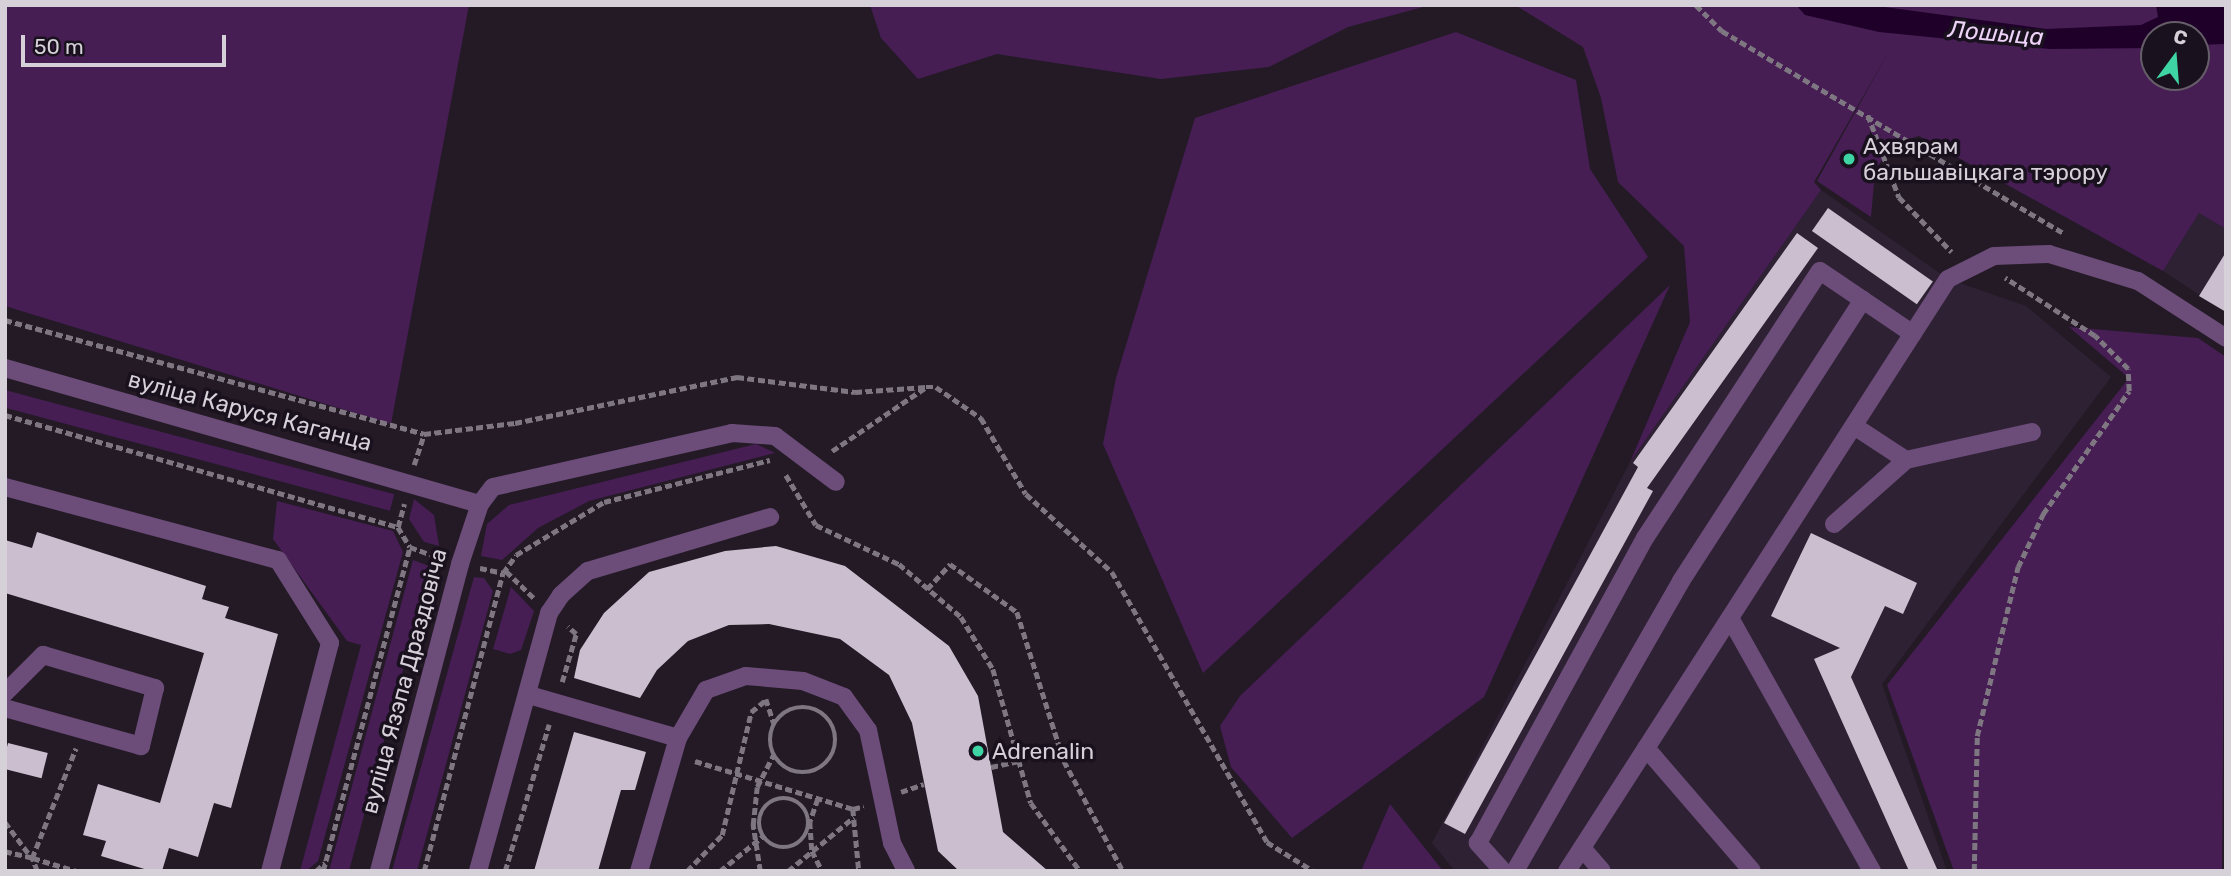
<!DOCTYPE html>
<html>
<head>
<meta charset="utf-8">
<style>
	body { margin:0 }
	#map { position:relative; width:2231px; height:876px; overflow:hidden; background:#231a26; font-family:Rubik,sans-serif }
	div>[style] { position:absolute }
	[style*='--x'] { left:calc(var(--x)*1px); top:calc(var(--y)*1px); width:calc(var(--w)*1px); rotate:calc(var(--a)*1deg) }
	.built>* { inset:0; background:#2e2133 }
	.green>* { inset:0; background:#461e54; transform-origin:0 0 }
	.water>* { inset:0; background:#1e0029 }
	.building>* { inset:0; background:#cabecf; transform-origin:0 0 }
	.path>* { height:4.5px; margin-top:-2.25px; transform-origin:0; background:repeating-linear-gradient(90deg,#7e7781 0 7px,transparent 0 10.5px) }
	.path>.ring { margin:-2.25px; padding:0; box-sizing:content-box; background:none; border:4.5px solid #7e7781; border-radius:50% }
	.minor>* { height:18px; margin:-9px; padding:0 9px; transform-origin:9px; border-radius:9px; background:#6c4c79 }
	.dots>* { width:19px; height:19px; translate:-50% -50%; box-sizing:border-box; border:4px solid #19111d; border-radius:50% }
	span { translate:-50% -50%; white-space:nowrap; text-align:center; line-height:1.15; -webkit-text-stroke:7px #19111d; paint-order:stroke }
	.poi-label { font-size:23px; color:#d6d0d9 }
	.left { translate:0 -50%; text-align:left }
	.street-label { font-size:23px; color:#d6d0d9 }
	.water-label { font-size:24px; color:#eed3f9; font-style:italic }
	.frame { position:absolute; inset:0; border:7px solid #d6d0d9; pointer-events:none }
	.north { position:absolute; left:2140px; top:21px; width:70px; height:70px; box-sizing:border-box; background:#19111d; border:2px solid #655d68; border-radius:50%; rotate:16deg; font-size:19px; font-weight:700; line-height:28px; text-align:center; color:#d6d0d9 }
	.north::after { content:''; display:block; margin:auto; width:24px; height:32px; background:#3ed4a3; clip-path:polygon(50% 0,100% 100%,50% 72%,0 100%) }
	.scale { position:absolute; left:21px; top:35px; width:205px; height:32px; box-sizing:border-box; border:4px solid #d6d0d9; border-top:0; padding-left:9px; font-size:21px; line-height:24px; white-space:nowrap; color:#d6d0d9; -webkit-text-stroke:5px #19111d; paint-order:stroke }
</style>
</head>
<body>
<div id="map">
	<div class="built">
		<div style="clip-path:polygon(1821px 190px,1948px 279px,2026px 306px,2111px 377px,1882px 684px,1947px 871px,1455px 871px,1432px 843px,1630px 462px)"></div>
		<div style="clip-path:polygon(2199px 213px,2226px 229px,2221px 309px,2163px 271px)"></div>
	</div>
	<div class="green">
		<div style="clip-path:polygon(5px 5px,469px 5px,391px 424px,5px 306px)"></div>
		<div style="clip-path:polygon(870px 5px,1431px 5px,1348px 27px,1269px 67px,1161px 79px,997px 54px,918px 79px,881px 38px)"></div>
		<div style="clip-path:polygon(evenodd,1515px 5px,2226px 5px,2226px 229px,2199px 213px,2163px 271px,1919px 136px,1892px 144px,1875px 171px,1871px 217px,1817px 181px,1888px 53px,1814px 182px,1821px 190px,1630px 462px,1690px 322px,1684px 246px,1618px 182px,1601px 98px,1583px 47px,1515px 5px,2154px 35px,2196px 35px,2196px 77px,2154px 77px,2154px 35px)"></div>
		<div style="clip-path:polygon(1456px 32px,1576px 80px,1590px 169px,1648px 257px,1203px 673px,1103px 444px,1116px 378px,1195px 118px)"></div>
		<div style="clip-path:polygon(1670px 285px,1484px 697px,1292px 838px,1231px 767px,1220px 726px,1240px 696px)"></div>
		<div style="clip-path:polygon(2069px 327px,2198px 338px,2226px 357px,2222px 871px,1954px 871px,1887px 685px,2129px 378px)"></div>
		<div style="left:5px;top:390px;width:403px;height:17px;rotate:15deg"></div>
		<div style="clip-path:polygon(756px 444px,775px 453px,589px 501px,538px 528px,502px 560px,481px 556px,487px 524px,509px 505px)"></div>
		<div style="clip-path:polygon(414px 499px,434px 515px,439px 546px,424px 542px,409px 519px)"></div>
		<div style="clip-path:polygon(277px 501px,393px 531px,403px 552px,318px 861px,306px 871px,300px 871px,361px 645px,347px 641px,273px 539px)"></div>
		<div style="clip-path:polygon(413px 560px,429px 566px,428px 577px,349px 871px,329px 871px)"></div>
		<div style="clip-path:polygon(474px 577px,484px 578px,493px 591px,417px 871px,392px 871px)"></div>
		<div style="clip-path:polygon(511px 587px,534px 611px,521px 650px,510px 654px,493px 649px)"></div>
		<div style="clip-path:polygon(1390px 804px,1443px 871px,1361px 871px)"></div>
	</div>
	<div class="water">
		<div style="clip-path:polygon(1796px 5px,1870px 5px,2046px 29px,2141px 25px,2158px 17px,2156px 5px,2226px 5px,2226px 44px,2196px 45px,2196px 35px,2154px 35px,2154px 48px,2050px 49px,1879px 32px,1805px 15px)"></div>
	</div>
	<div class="building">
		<div style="left:1828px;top:208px;width:128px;height:28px;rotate:35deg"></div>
		<div style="clip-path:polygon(1797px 233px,1818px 248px,1647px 488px,1653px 491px,1465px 834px,1444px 823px,1638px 467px,1633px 463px)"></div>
		<div style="clip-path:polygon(2226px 252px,2226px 312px,2199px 296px)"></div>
		<div style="clip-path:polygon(37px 532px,206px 586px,202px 599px,229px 607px,225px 618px,278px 634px,231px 808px,214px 803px,198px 857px,169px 848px,162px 871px,151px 871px,101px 856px,106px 841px,83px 835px,98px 784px,160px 803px,204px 653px,5px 593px,5px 540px,32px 548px)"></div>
		<div style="clip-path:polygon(1811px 533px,1917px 583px,1903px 614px,1885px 606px,1851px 677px,1938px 871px,1909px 871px,1814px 659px,1840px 648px,1771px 616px)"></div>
		<div style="clip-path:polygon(776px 546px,845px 566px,949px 646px,978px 696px,1003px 832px,1048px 871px,959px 871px,938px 851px,912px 723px,889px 675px,840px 639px,769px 624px,729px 625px,688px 641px,657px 670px,640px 698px,574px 678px,580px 650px,604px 613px,649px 572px,725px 551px)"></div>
		<div style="clip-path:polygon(574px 732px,646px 752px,635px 790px,621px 790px,598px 871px,534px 871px)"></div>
		<div style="left:8px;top:743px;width:41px;height:26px;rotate:14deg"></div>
	</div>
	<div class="path">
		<div style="--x:1696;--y:5;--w:37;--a:45"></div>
		<div style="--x:1722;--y:31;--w:396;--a:30.6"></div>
		<div style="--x:1868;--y:115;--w:88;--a:69.3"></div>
		<div style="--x:1899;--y:197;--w:76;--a:46.1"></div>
		<div style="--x:5;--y:320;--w:434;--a:15.2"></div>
		<div style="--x:424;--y:434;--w:92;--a:-6.9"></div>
		<div style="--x:515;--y:423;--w:227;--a:-11.7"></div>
		<div style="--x:737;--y:377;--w:119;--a:7.2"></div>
		<div style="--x:855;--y:392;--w:71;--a:-4"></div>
		<div style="--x:5;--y:415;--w:409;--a:15.9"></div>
		<div style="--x:398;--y:527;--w:23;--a:59"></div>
		<div style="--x:410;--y:547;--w:33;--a:20"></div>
		<div style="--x:832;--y:451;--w:114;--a:-34.2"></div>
		<div style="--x:926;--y:387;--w:10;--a:0"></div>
		<div style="--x:936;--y:387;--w:55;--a:34.6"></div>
		<div style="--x:981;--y:418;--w:88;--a:59.4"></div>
		<div style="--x:1026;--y:494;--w:116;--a:42.2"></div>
		<div style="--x:1112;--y:572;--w:311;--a:60.1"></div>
		<div style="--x:1267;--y:842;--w:54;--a:32.2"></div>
		<div style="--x:414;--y:465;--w:33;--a:-72"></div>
		<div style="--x:786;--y:475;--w:58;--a:59"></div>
		<div style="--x:816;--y:525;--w:92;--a:25.2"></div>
		<div style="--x:899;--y:564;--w:82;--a:40.5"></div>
		<div style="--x:961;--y:617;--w:61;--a:58.4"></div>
		<div style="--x:993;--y:669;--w:139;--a:74.2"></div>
		<div style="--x:1031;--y:803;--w:84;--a:54.2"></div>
		<div style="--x:398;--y:527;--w:24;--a:-75"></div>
		<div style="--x:480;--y:568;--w:24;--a:12"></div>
		<div style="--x:506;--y:571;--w:40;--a:44"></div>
		<div style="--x:927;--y:589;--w:34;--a:-47"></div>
		<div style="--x:950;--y:564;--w:82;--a:35.6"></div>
		<div style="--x:1017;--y:612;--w:156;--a:72.5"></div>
		<div style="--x:1064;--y:761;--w:125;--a:61.8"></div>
		<div style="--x:562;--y:682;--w:50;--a:-73.7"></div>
		<div style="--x:576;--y:634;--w:11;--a:-139"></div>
		<div style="--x:766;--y:699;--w:26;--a:72"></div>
		<div class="ring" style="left:770px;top:707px;width:61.5px;height:61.5px"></div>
		<div style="--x:695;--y:761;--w:165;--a:16.9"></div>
		<div style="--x:853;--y:809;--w:11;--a:-15"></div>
		<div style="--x:991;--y:767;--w:29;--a:-12"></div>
		<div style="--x:901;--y:792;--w:24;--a:-19"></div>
		<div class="ring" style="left:759px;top:798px;width:45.5px;height:45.5px"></div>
		<div style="--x:818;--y:799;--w:24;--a:109"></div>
		<div style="--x:810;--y:822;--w:29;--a:86"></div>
		<div style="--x:812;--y:851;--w:22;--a:63"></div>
		<div style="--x:853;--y:809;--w:62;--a:84.5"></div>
		<div style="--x:5;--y:822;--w:45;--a:53.1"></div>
		<div style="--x:32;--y:858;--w:28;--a:-167"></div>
		<div style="--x:33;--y:858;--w:45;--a:16.8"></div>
		<div style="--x:37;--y:871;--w:14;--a:-111"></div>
		<div style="--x:32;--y:858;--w:118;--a:-68.2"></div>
		<div style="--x:316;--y:871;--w:12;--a:-42"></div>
		<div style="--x:323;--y:871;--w:335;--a:-75"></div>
		<div style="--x:424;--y:871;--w:308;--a:-75.2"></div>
		<div style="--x:503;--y:573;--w:22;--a:-54"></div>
		<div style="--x:516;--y:555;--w:103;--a:-31.1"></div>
		<div style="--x:604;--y:502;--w:171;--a:-14.2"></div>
		<div style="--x:505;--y:871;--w:153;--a:-73.3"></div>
		<div style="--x:687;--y:871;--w:50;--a:-45.8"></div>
		<div style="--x:722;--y:835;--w:126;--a:-76.7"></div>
		<div style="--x:751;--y:712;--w:19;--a:-39"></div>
		<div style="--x:720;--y:871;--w:55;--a:-39.1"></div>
		<div style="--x:760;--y:871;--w:47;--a:-98.7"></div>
		<div style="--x:753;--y:825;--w:38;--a:-84"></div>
		<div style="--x:757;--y:787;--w:36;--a:-63"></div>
		<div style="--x:788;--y:871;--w:85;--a:-39.3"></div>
		<div style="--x:1974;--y:871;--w:135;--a:-88.7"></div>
		<div style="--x:1977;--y:736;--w:174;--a:-76.4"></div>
		<div style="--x:2018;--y:567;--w:59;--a:-64.7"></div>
		<div style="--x:2043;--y:514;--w:150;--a:-55"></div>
		<div style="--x:2129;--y:391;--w:22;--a:-93"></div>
		<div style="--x:2128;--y:369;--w:47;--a:-135"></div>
		<div style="--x:2095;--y:336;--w:107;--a:-147.2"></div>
	</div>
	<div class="minor">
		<div style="--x:5;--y:368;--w:494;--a:16"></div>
		<div style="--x:1854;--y:426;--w:62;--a:33.2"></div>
		<div style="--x:1906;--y:460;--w:129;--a:-12.5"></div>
		<div style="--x:5;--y:487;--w:283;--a:15"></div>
		<div style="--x:278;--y:560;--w:98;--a:57.9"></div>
		<div style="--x:330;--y:643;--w:236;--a:104.7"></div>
		<div style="--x:1834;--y:524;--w:96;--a:-41.6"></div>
		<div style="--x:1730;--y:618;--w:290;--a:60.7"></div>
		<div style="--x:5;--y:693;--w:54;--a:-45"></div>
		<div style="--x:43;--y:655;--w:117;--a:16.4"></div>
		<div style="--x:155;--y:688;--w:60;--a:103.6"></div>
		<div style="--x:141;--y:746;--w:141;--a:-164.4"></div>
		<div style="--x:529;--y:695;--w:155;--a:16.1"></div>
		<div style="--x:678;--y:738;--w:139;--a:106.3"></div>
		<div style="--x:678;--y:738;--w:56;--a:-59.7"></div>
		<div style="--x:706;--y:690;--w:42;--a:-19.3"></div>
		<div style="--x:746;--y:676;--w:57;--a:5"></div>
		<div style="--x:803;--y:681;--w:44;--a:21.3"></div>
		<div style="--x:844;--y:697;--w:41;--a:54"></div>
		<div style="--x:868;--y:730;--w:116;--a:78"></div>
		<div style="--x:892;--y:843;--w:31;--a:63"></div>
		<div style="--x:1646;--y:748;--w:162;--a:49.2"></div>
		<div style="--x:1582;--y:848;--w:30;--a:49"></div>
		<div style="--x:379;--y:871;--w:318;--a:-75.2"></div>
		<div style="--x:460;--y:564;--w:63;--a:-71.6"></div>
		<div style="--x:480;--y:504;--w:21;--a:-53"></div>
		<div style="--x:493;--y:487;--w:245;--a:-12.7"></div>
		<div style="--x:732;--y:433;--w:43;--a:4"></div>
		<div style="--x:775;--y:436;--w:76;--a:37"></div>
		<div style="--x:478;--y:871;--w:268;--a:-74.6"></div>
		<div style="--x:549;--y:613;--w:22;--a:-56"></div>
		<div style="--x:561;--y:595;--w:36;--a:-42"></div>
		<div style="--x:588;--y:571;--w:190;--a:-16.5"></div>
		<div style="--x:1503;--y:871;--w:38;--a:-132"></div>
		<div style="--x:1478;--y:843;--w:348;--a:-61.3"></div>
		<div style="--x:1645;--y:538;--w:319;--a:-56.8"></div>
		<div style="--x:1820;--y:271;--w:112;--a:34.1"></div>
		<div style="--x:1515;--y:871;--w:334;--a:-60.2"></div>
		<div style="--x:1681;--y:581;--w:335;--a:-57.1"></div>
		<div style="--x:1567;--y:871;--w:704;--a:-57.24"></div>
		<div style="--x:1948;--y:279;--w:51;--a:-26.6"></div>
		<div style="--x:1994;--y:256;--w:55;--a:-2.1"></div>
		<div style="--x:2049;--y:254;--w:93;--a:16.9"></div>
		<div style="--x:2138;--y:281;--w:105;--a:32.9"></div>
	</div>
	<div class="dots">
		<div style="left:1849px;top:159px;background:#3ed4a3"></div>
		<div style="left:978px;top:751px;background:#3ed4a3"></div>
	</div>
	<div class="poi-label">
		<span class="left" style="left:1863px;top:159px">Ахвярам<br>бальшавіцкага тэрору</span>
		<span class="left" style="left:992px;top:751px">Adrenalin</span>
	</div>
	<div class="street-label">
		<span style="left:250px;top:411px;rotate:15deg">вуліца Каруся Каганца</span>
		<span style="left:404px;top:681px;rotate:-75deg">вуліца Язэпа Драздовіча</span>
	</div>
	<div class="water-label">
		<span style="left:1996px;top:34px;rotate:5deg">Лошыца</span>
	</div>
	<div class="frame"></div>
	<div class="north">С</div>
	<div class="scale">50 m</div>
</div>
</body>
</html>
